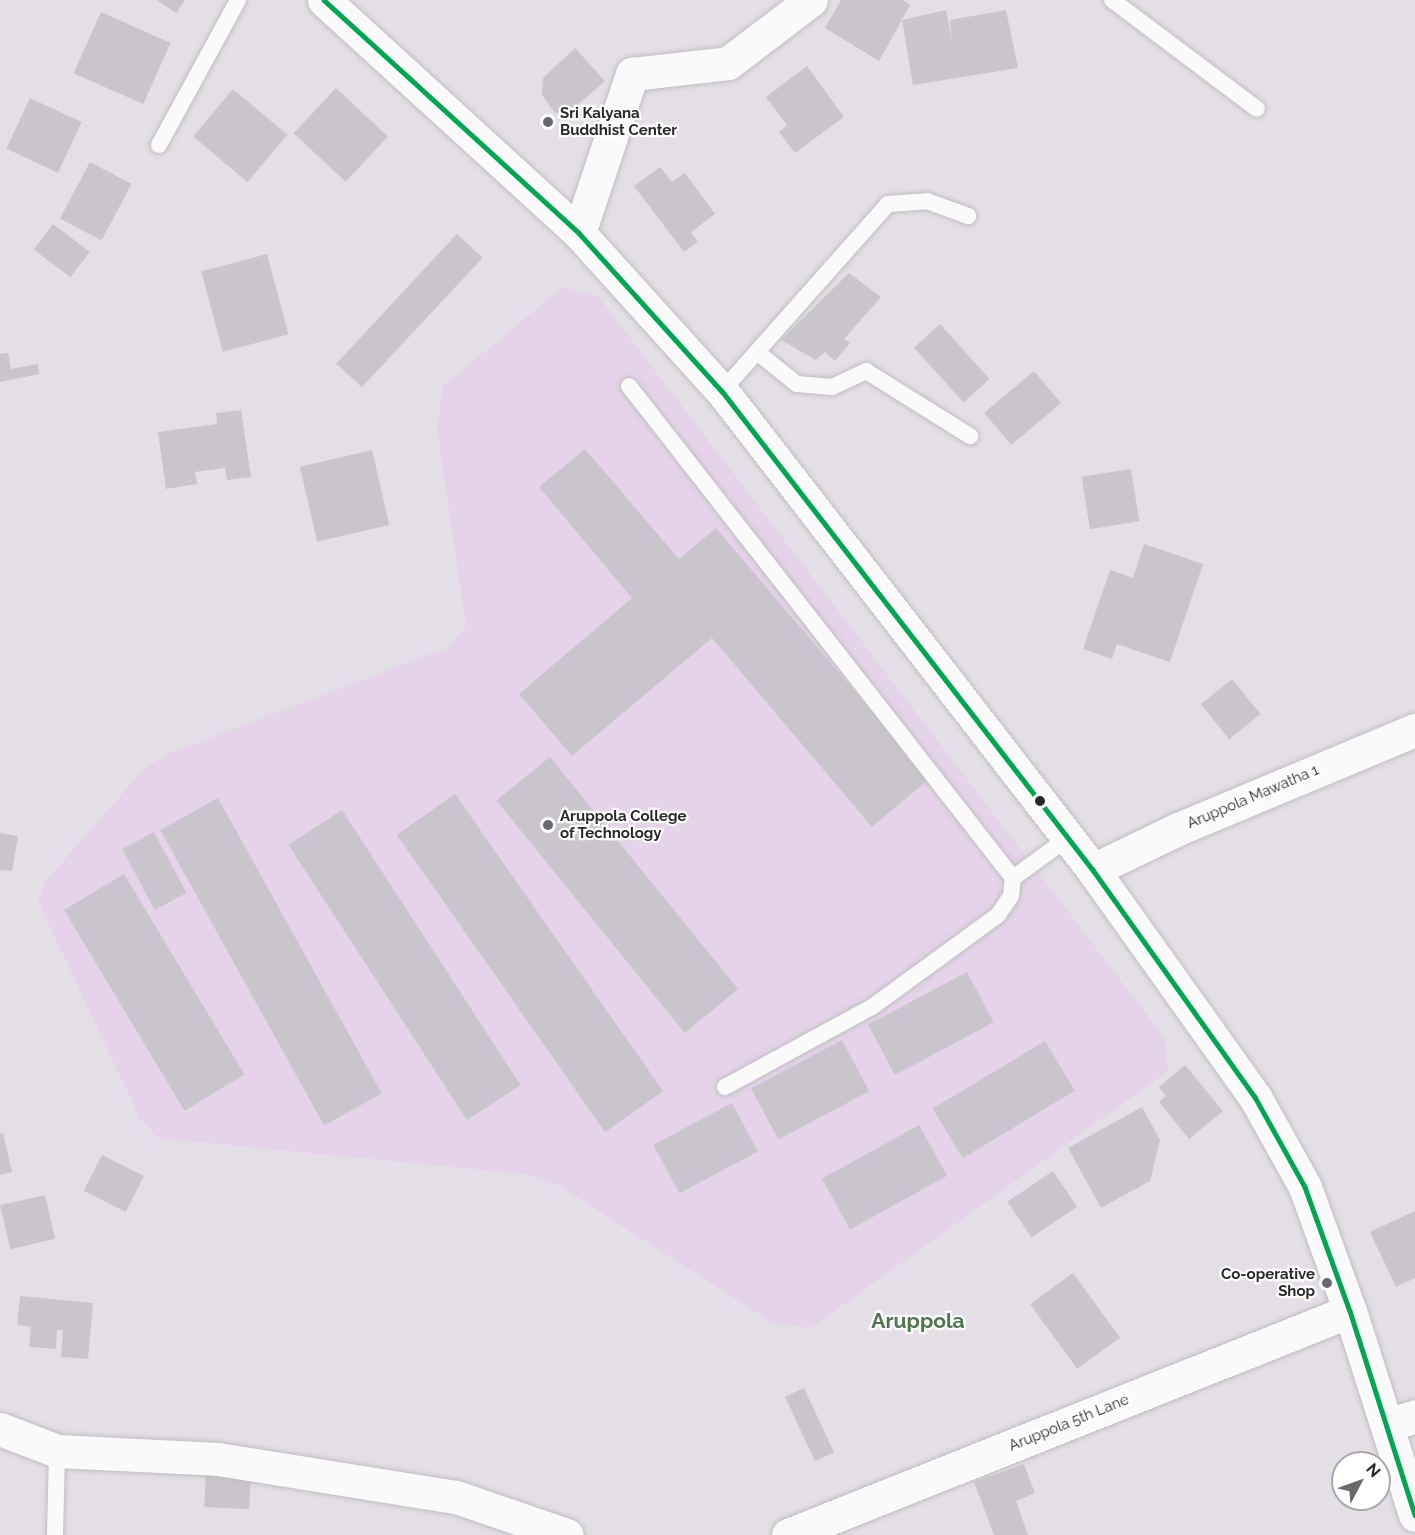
<!DOCTYPE html>
<html>
<head>
<meta charset="utf-8">
<style>
	body { margin:0 }
	#map { position:relative; width:1415px; height:1535px; overflow:hidden; background:#e4dee6; font-family:Raleway,sans-serif }
	div>[style] { position:absolute }
	[style*='--x'] { left:calc(var(--x)*1px); top:calc(var(--y)*1px); width:calc(var(--w)*1px); rotate:calc(var(--a)*1deg) }
	.education>* { inset:0; background:#e5d3e9 }
	.building>* { inset:0; background:#cac5cc; transform-origin:0 0 }
	.roads { filter:drop-shadow(0 0 2px #bfbfc0) drop-shadow(0 0 2px #bfbfc0) }
	.service>* { height:16px; margin:-8px; padding:0 8px; transform-origin:8px; border-radius:8px; background:#fbfafb }
	.minor>* { height:33px; margin:-16.5px; padding:0 16.5px; transform-origin:16.5px; border-radius:16.5px; background:#fbfafb }
	.tertiary>* { height:33px; margin:-16.5px; padding:0 16.5px; transform-origin:16.5px; border-radius:16.5px; background:#fbfafb }
	.bus-1>* { height:4.5px; margin:-2.25px; padding:0 2.25px; transform-origin:2.25px; border-radius:2.25px; background:#00a651 }
	.dots>* { width:16px; height:16px; translate:-50% -50%; box-sizing:border-box; border:3px solid #fff; border-radius:50% }
	span { translate:-50% -50%; white-space:nowrap; text-align:center; line-height:1.15; -webkit-text-stroke:4.5px #fff; paint-order:stroke }
	.poi-label { font-size:15px; color:#282828; font-weight:700 }
	.left { translate:0 -50%; text-align:left }
	.right { translate:-100% -50%; text-align:right }
	.street-label { font-size:15px; color:#282828 }
	.district-label { font-size:21px; color:#4c774b; font-weight:700 }
	.north { position:absolute; left:1331px; top:1451px; width:60px; height:60px; box-sizing:border-box; background:#fff; border:2px solid #a9a9a9; border-radius:50%; rotate:49deg; font-size:16px; font-weight:700; line-height:24px; text-align:center; color:#282828 }
	.north::after { content:''; display:block; margin:auto; width:21px; height:27px; background:#6a686a; clip-path:polygon(50% 0,100% 100%,50% 72%,0 100%) }
</style>
</head>
<body>
<div id="map">
	<div class="education">
		<div style="clip-path:polygon(563px 287px,598px 296px,1164px 1037px,1168px 1071px,811px 1328px,773px 1323px,555px 1183px,526px 1174px,158px 1138px,140px 1119px,38px 901px,45px 882px,145px 768px,170px 753px,447px 648px,466px 626px,437px 428px,443px 386px)"></div>
	</div>
	<div class="building">
		<div style="clip-path:polygon(157px 0,185px 0,176px 13px)"></div>
		<div style="clip-path:polygon(841px 0,903px 0,910px 5px,879px 61px,825px 28px)"></div>
		<div style="clip-path:polygon(946px 10px,952px 40px,950px 20px,1006px 10px,1018px 68px,913px 85px,902px 20px)"></div>
		<div style="left:101px;top:12px;width:76px;height:67px;rotate:24deg"></div>
		<div style="clip-path:polygon(575px 48px,605px 81px,572px 110px,555px 113px,542px 95px,543px 78px)"></div>
		<div style="clip-path:polygon(807px 66px,844px 117px,795px 153px,779px 132px,787px 125px,766px 97px)"></div>
		<div style="left:336px;top:88px;width:71px;height:62px;rotate:43deg"></div>
		<div style="left:233px;top:89px;width:71px;height:62px;rotate:40deg"></div>
		<div style="left:30px;top:98px;width:57px;height:56px;rotate:25deg"></div>
		<div style="left:90px;top:162px;width:47px;height:64px;rotate:28deg"></div>
		<div style="clip-path:polygon(660px 167px,672px 182px,685px 173px,715px 214px,691px 232px,698px 242px,684px 252px,634px 186px)"></div>
		<div style="left:53px;top:224px;width:46px;height:32px;rotate:37deg"></div>
		<div style="left:457px;top:234px;width:35px;height:177px;rotate:43deg"></div>
		<div style="left:267px;top:254px;width:83px;height:68px;rotate:75deg"></div>
		<div style="clip-path:polygon(849px 273px,881px 297px,844px 339px,850px 343px,835px 361px,825px 352px,816px 360px,781px 340px)"></div>
		<div style="left:940px;top:324px;width:74px;height:35px;rotate:48deg"></div>
		<div style="clip-path:polygon(8px 353px,11px 369px,38px 364px,39px 374px,0 382px,0 354px)"></div>
		<div style="left:1034px;top:371px;width:42px;height:65px;rotate:50deg"></div>
		<div style="clip-path:polygon(241px 410px,251px 477px,227px 480px,225px 468px,195px 472px,197px 484px,166px 489px,158px 432px,217px 424px,216px 413px)"></div>
		<div style="clip-path:polygon(585px 449px,679px 559px,716px 528px,929px 779px,872px 827px,712px 638px,572px 756px,519px 694px,632px 598px,539px 487px)"></div>
		<div style="left:372px;top:450px;width:77px;height:74px;rotate:77deg"></div>
		<div style="left:1131px;top:469px;width:53px;height:50px;rotate:81deg"></div>
		<div style="clip-path:polygon(1144px 544px,1203px 564px,1170px 662px,1117px 644px,1112px 659px,1083px 649px,1110px 570px,1133px 578px)"></div>
		<div style="left:1232px;top:679px;width:45px;height:40px;rotate:51deg"></div>
		<div style="left:550px;top:757px;width:299px;height:69px;rotate:51deg"></div>
		<div style="left:455px;top:794px;width:363px;height:71px;rotate:55deg"></div>
		<div style="left:218px;top:798px;width:338px;height:66px;rotate:61deg"></div>
		<div style="left:342px;top:810px;width:328px;height:64px;rotate:57deg"></div>
		<div style="left:154px;top:832px;width:69px;height:36px;rotate:62deg"></div>
		<div style="clip-path:polygon(0 833px,18px 836px,12px 871px,0 870px)"></div>
		<div style="left:124px;top:874px;width:234px;height:70px;rotate:59deg"></div>
		<div style="left:967px;top:972px;width:57px;height:112px;rotate:62deg"></div>
		<div style="left:842px;top:1040px;width:58px;height:103px;rotate:62deg"></div>
		<div style="left:1045px;top:1041px;width:58px;height:131px;rotate:59deg"></div>
		<div style="clip-path:polygon(1185px 1065px,1223px 1111px,1189px 1139px,1159px 1102px,1166px 1096px,1159px 1087px)"></div>
		<div style="left:732px;top:1103px;width:55px;height:89px;rotate:62deg"></div>
		<div style="clip-path:polygon(1142px 1107px,1160px 1140px,1150px 1181px,1101px 1208px,1068px 1148px)"></div>
		<div style="left:919px;top:1125px;width:58px;height:111px;rotate:61deg"></div>
		<div style="clip-path:polygon(3px 1133px,12px 1172px,0 1175px,0 1134px)"></div>
		<div style="left:102px;top:1155px;width:47px;height:40px;rotate:27deg"></div>
		<div style="left:1053px;top:1171px;width:43px;height:55px;rotate:56deg"></div>
		<div style="left:45px;top:1195px;width:45px;height:46px;rotate:77deg"></div>
		<div style="clip-path:polygon(1415px 1211px,1415px 1278px,1396px 1287px,1370px 1232px)"></div>
		<div style="left:1073px;top:1273px;width:80px;height:53px;rotate:54deg"></div>
		<div style="clip-path:polygon(20px 1296px,93px 1303px,88px 1359px,61px 1357px,63px 1330px,57px 1330px,56px 1349px,29px 1347px,31px 1327px,17px 1325px)"></div>
		<div style="left:804px;top:1388px;width:71px;height:21px;rotate:65deg"></div>
		<div style="clip-path:polygon(1024px 1464px,1035px 1493px,1016px 1501px,1028px 1535px,994px 1535px,974px 1482px)"></div>
		<div style="left:206px;top:1473px;width:45px;height:34px;rotate:3deg"></div>
	</div>
	<div class="roads">
		<div class="service">
			<div style="--x:1112;--y:0;--w:181;--a:36.9"></div>
			<div style="--x:159;--y:145;--w:165;--a:-61.4"></div>
			<div style="--x:757;--y:352;--w:51;--a:38.7"></div>
			<div style="--x:797;--y:384;--w:35;--a:5"></div>
			<div style="--x:832;--y:387;--w:38;--a:-25"></div>
			<div style="--x:866;--y:371;--w:123;--a:32"></div>
			<div style="--x:629;--y:386;--w:624;--a:52.03"></div>
			<div style="--x:1013;--y:878;--w:68;--a:-36"></div>
			<div style="--x:722;--y:391;--w:250;--a:-48.4"></div>
			<div style="--x:888;--y:204;--w:39;--a:-4"></div>
			<div style="--x:927;--y:201;--w:44;--a:20.1"></div>
			<div style="--x:725;--y:1087;--w:167;--a:-28.6"></div>
			<div style="--x:872;--y:1007;--w:156;--a:-36.1"></div>
			<div style="--x:998;--y:915;--w:23;--a:-56"></div>
			<div style="--x:1011;--y:896;--w:18;--a:-84"></div>
			<div style="--x:55;--y:1535;--w:84;--a:-88.6"></div>
		</div>
		<div class="minor">
			<div style="--x:579;--y:233;--w:168;--a:-71.6"></div>
			<div style="--x:632;--y:74;--w:97;--a:-6.5"></div>
			<div style="--x:728;--y:63;--w:104;--a:-37.2"></div>
			<div style="--x:1093;--y:870;--w:94;--a:-25.8"></div>
			<div style="--x:1178;--y:829;--w:257;--a:-22.7"></div>
			<div style="--x:1388;--y:1425;--w:28;--a:-18"></div>
			<div style="--x:0;--y:1429;--w:61;--a:21.1"></div>
			<div style="--x:57;--y:1451;--w:161;--a:2.8"></div>
			<div style="--x:218;--y:1459;--w:241;--a:9.1"></div>
			<div style="--x:456;--y:1497;--w:117;--a:18.9"></div>
			<div style="--x:788;--y:1535;--w:605;--a:-21.73"></div>
		</div>
		<div class="tertiary">
			<div style="--x:324;--y:0;--w:345;--a:42.4"></div>
			<div style="--x:579;--y:233;--w:213;--a:47.9"></div>
			<div style="--x:722;--y:391;--w:606;--a:52.24"></div>
			<div style="--x:1093;--y:870;--w:279;--a:54.5"></div>
			<div style="--x:1255;--y:1097;--w:103;--a:60.9"></div>
			<div style="--x:1305;--y:1187;--w:132;--a:70.1"></div>
			<div style="--x:1350;--y:1311;--w:214;--a:72.3"></div>
		</div>
	</div>
	<div class="bus-1">
		<div style="--x:324;--y:0;--w:345;--a:42.4"></div>
		<div style="--x:579;--y:233;--w:213;--a:47.9"></div>
		<div style="--x:722;--y:391;--w:606;--a:52.24"></div>
		<div style="--x:1093;--y:870;--w:279;--a:54.5"></div>
		<div style="--x:1255;--y:1097;--w:103;--a:60.9"></div>
		<div style="--x:1305;--y:1187;--w:132;--a:70.1"></div>
		<div style="--x:1350;--y:1311;--w:214;--a:72.3"></div>
	</div>
	<div class="dots">
		<div style="left:548px;top:122px;background:#6a686a"></div>
		<div style="left:1040px;top:801px;background:#282828"></div>
		<div style="left:548px;top:825px;background:#6a686a"></div>
		<div style="left:1327px;top:1283px;background:#6a686a"></div>
	</div>
	<div class="poi-label">
		<span class="left" style="left:560px;top:122px">Sri Kalyana<br>Buddhist Center</span>
		<span class="left" style="left:560px;top:825px">Aruppola College<br>of Technology</span>
		<span class="right" style="left:1315px;top:1283px">Co-operative<br>Shop</span>
	</div>
	<div class="street-label">
		<span style="left:1253px;top:797px;rotate:-23deg">Aruppola Mawatha 1</span>
		<span style="left:1069px;top:1423px;rotate:-22deg">Aruppola 5th Lane</span>
	</div>
	<div class="district-label">
		<span style="left:918px;top:1321px">Aruppola</span>
	</div>
	<div class="north">N</div>
</div>
</body>
</html>
